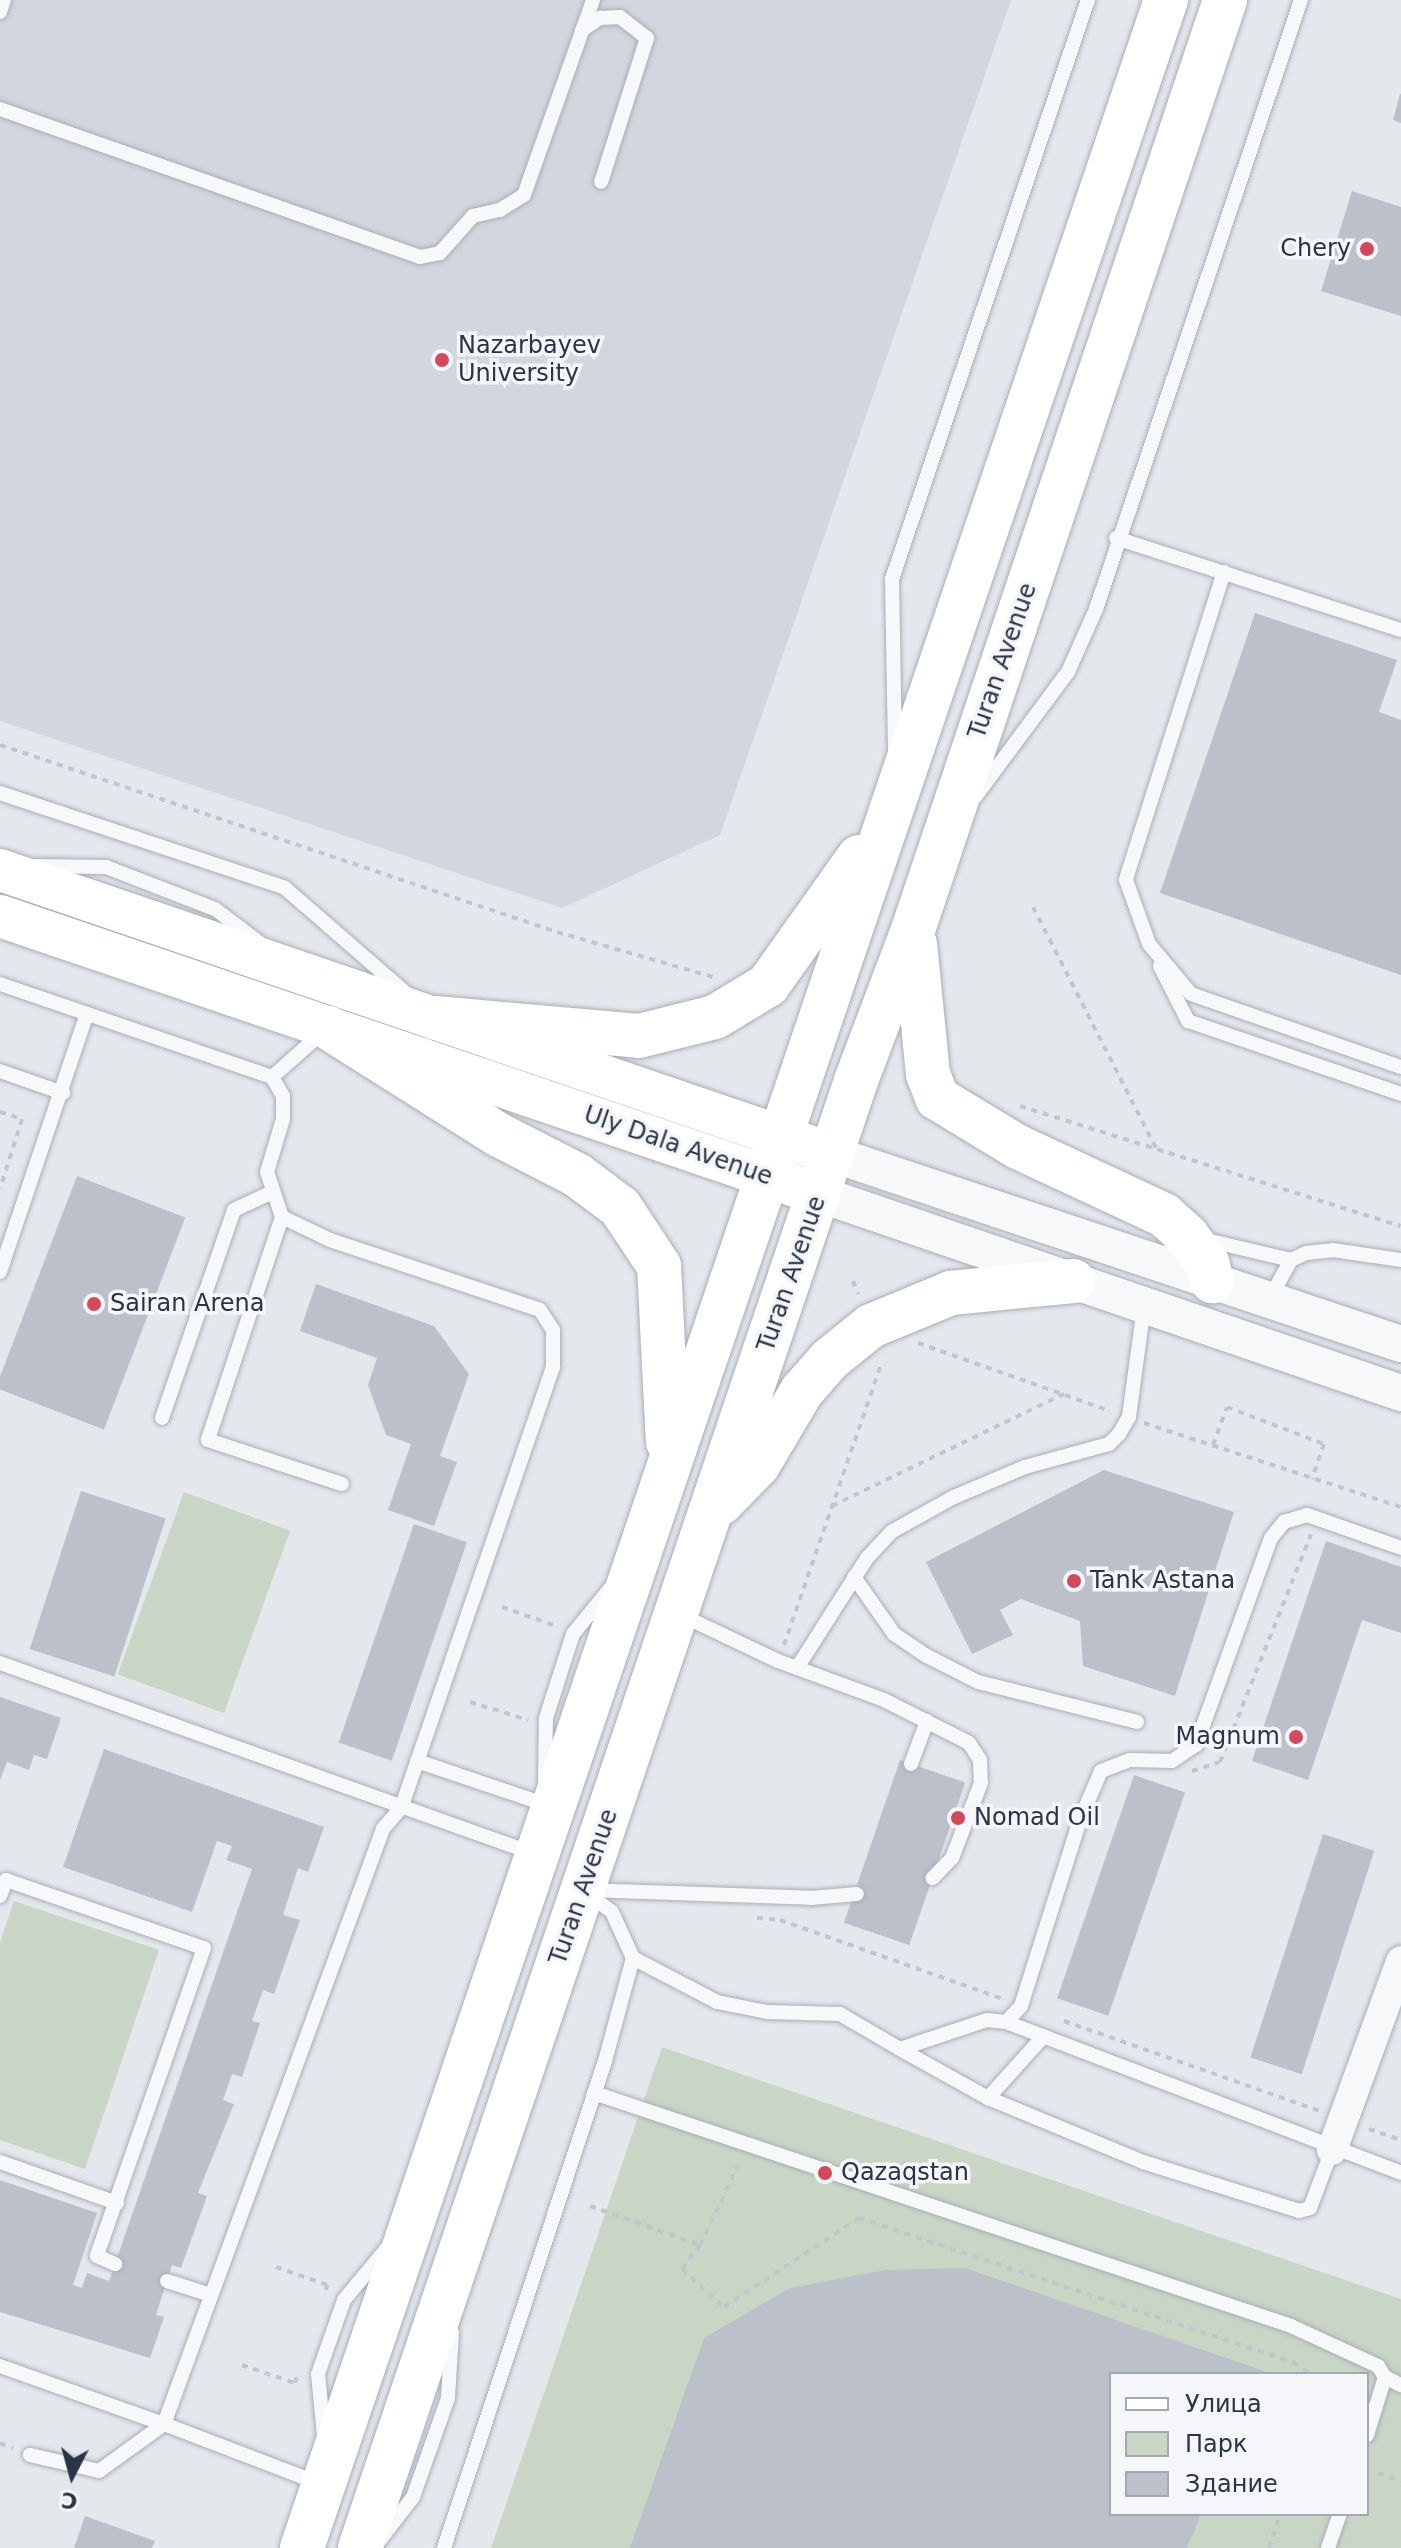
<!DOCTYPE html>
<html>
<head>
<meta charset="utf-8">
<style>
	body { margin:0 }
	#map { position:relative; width:1401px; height:2548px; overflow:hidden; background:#e4e7ec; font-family:"DejaVu Sans",sans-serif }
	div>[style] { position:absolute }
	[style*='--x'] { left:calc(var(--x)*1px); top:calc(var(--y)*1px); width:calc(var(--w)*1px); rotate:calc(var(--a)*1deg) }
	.built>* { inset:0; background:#d2d6de }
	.green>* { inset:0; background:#c9d6c5; transform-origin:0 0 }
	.building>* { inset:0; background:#bbc0ca; transform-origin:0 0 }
	.path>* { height:4px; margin-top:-2px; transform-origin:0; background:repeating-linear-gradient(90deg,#c2c5cb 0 6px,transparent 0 12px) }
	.roads { filter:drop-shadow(0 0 2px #a9aeb7) drop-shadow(0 0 2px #a9aeb7) }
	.service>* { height:14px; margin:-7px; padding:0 7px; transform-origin:7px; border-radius:7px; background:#f7f8fa }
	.minor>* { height:30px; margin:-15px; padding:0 15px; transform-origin:15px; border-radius:15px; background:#f7f8fa }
	.tertiary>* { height:36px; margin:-18px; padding:0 18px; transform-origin:18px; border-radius:18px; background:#f7f8fa }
	.secondary>* { height:42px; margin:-21px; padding:0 21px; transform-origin:21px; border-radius:21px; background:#fff }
	.primary>* { height:44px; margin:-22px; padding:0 22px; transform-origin:22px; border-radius:22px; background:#fff }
	.dots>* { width:22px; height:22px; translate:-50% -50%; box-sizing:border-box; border:4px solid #f4f6f9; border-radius:50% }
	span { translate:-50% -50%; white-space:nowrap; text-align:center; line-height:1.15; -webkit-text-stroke:7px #f4f6f9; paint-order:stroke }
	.poi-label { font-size:24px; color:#2b3445 }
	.right { translate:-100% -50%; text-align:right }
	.left { translate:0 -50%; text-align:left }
	.street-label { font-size:24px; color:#2b3445 }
	.legend { position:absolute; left:1109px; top:2372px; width:260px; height:144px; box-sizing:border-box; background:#f4f6f9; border:2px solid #a4a8b1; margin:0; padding:10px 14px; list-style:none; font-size:24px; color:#2b3445 }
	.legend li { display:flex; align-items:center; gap:16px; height:40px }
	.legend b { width:40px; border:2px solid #a4a8b1 }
	.north { position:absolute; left:32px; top:2436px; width:80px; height:80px; -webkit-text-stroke:6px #f4f6f9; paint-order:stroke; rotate:186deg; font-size:22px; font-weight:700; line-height:32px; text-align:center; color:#2b3445 }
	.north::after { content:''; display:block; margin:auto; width:28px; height:36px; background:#2b3445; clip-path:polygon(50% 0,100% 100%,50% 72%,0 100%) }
</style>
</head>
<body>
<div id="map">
	<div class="built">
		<div style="clip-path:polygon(0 0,1011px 0,720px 835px,562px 908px,0 721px)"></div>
	</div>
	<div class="green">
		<div style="left:184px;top:1492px;width:113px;height:194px;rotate:20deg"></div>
		<div style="clip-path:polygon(14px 1901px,159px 1950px,85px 2169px,0 2140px,0 1943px)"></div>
		<div style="clip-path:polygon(evenodd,662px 2047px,1401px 2299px,1401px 2548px,491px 2548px,662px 2047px,1111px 2374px,1367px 2374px,1367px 2514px,1111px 2514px,1111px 2374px)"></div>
	</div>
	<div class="building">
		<div style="clip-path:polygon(1400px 94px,1401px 94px,1401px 123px,1393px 120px)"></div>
		<div style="clip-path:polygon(1352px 191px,1401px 207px,1401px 316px,1321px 291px)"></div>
		<div style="clip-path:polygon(1255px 613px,1397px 660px,1379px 712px,1401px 720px,1401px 975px,1160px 893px)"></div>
		<div style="left:77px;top:1176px;width:116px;height:227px;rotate:21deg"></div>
		<div style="clip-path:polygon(316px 1284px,434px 1326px,469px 1374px,440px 1456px,457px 1462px,434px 1526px,388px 1510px,411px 1444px,386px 1435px,368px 1385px,377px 1358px,300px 1331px)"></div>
		<div style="clip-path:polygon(1104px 1470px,1234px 1512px,1175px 1696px,1083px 1666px,1080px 1621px,1021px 1599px,1000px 1610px,1013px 1635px,972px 1654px,926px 1562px)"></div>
		<div style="left:81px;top:1491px;width:89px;height:166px;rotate:18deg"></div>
		<div style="left:414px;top:1524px;width:56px;height:231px;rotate:19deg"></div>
		<div style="clip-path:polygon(1326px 1541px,1401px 1567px,1401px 1633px,1362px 1620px,1308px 1780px,1252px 1761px)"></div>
		<div style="clip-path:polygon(0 1697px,61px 1718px,47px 1759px,34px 1755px,29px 1770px,7px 1762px,0 1780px)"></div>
		<div style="clip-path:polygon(104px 1749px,324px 1827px,308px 1872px,298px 1868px,283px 1915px,300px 1920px,274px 1994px,263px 1990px,252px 2021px,260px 2023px,242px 2077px,232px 2074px,223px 2100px,234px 2104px,198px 2193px,207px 2196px,181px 2268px,172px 2265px,156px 2315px,164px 2317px,150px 2358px,0 2312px,0 2180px,97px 2213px,73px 2285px,82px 2288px,87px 2273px,109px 2281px,252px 1869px,226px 1860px,232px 1846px,217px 1841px,192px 1912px,63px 1867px)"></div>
		<div style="left:900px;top:1760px;width:69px;height:172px;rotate:19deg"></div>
		<div style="left:1134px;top:1775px;width:54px;height:236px;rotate:19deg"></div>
		<div style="left:1323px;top:1834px;width:54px;height:235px;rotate:18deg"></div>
		<div style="clip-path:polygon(965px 2268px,1273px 2374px,1111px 2374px,1111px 2514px,1201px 2514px,1187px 2548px,630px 2548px,704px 2338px,790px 2288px,885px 2270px)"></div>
		<div style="clip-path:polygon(85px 2516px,155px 2541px,152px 2548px,74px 2548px)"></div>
	</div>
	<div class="path">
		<div style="--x:0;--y:745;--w:588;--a:18.56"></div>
		<div style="--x:557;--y:932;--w:162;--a:16.1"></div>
		<div style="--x:1033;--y:907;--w:271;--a:63"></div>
		<div style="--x:1020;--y:1106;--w:399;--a:17.5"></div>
		<div style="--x:0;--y:1112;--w:23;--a:18"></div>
		<div style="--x:22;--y:1119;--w:73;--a:107.4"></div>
		<div style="--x:853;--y:1281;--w:14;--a:69"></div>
		<div style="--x:918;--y:1343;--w:204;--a:19.5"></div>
		<div style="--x:1144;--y:1423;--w:270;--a:18.1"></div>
		<div style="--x:1213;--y:1445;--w:40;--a:-69.8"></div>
		<div style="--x:1227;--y:1407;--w:104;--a:20.9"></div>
		<div style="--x:1324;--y:1444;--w:37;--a:109"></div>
		<div style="--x:832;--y:1506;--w:258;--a:-25.8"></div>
		<div style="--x:502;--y:1607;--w:57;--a:19.4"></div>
		<div style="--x:784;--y:1645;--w:299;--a:-70.9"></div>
		<div style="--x:470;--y:1702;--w:61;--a:17.2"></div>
		<div style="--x:1192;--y:1771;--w:29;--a:-18"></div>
		<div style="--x:1220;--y:1762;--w:245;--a:-68.2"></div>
		<div style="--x:757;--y:1918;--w:23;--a:5"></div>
		<div style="--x:780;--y:1920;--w:237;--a:19.5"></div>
		<div style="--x:1064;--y:2021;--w:270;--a:19.4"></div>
		<div style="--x:1369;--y:2129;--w:34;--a:19"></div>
		<div style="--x:590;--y:2206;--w:117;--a:19.5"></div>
		<div style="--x:700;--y:2245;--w:88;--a:-64.3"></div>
		<div style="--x:700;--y:2245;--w:30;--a:127"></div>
		<div style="--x:682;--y:2269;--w:57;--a:42.1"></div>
		<div style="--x:724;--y:2307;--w:162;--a:-33.4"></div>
		<div style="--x:859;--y:2218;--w:457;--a:18.4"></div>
		<div style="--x:1293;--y:2362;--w:22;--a:34"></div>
		<div style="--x:276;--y:2267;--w:54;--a:19.4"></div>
		<div style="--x:327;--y:2285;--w:5;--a:101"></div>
		<div style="--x:242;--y:2365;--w:56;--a:18.8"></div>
		<div style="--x:295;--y:2383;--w:9;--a:-72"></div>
		<div style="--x:0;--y:2443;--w:14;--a:21"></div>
		<div style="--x:1378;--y:2473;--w:24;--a:19"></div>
		<div style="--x:1269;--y:2548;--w:36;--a:-72"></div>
	</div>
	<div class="roads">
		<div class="service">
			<div style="--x:0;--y:12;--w:13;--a:-72"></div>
			<div style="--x:582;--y:30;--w:22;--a:-34"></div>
			<div style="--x:600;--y:18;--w:20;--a:-3"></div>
			<div style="--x:620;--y:17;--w:34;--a:38"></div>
			<div style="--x:647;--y:38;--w:151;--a:107.7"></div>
			<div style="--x:0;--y:109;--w:445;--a:19.4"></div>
			<div style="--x:420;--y:257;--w:20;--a:-11"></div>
			<div style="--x:440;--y:253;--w:50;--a:-48.3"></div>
			<div style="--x:473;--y:216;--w:28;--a:-13"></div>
			<div style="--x:500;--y:210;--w:28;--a:-32"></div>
			<div style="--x:524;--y:195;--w:207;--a:-70.5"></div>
			<div style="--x:1116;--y:538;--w:299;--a:17.9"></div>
			<div style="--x:1224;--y:572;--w:323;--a:107.7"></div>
			<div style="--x:1126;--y:880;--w:68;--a:70.2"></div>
			<div style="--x:1149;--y:944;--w:65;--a:50"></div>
			<div style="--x:1191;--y:994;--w:222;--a:19.2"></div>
			<div style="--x:895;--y:751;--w:172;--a:-91"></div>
			<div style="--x:892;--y:579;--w:611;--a:-71.3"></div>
			<div style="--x:0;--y:793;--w:300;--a:18.4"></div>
			<div style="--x:285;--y:888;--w:162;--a:41"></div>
			<div style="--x:975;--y:797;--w:156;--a:-53.4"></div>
			<div style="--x:1068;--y:672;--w:69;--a:-66"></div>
			<div style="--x:1096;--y:609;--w:643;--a:-71.4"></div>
			<div style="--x:36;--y:866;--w:70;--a:0.8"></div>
			<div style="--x:106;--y:867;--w:117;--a:21.1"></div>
			<div style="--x:215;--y:909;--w:56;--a:37.1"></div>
			<div style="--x:1160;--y:966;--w:62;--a:63"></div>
			<div style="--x:1188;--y:1021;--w:225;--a:18.9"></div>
			<div style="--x:0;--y:984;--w:287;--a:18.9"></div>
			<div style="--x:272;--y:1077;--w:68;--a:-41.4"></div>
			<div style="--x:0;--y:1071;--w:67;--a:19.2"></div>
			<div style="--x:272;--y:1077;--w:22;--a:60"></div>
			<div style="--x:283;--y:1096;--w:23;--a:90"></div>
			<div style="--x:283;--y:1119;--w:55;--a:106.8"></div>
			<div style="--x:267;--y:1172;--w:47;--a:71.6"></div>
			<div style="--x:282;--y:1217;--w:235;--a:108.4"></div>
			<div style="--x:208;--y:1440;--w:141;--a:18.2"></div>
			<div style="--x:282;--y:1217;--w:53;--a:25.6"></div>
			<div style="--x:330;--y:1240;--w:221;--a:18.4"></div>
			<div style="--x:540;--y:1310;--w:24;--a:57"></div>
			<div style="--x:553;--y:1330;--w:37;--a:90"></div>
			<div style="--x:553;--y:1367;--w:466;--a:109"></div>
			<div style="--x:401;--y:1808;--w:28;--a:131"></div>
			<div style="--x:383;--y:1829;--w:634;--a:110.21"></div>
			<div style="--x:164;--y:2424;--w:168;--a:20.9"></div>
			<div style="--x:1202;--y:1239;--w:91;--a:13.3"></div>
			<div style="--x:0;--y:1272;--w:272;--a:-71.4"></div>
			<div style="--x:1270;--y:1298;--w:43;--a:-61.1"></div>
			<div style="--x:1291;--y:1260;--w:17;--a:-25"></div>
			<div style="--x:1306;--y:1253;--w:27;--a:-6"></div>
			<div style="--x:1333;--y:1250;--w:69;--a:8.4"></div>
			<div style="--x:162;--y:1418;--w:220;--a:-70.9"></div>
			<div style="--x:234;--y:1210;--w:40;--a:-25"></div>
			<div style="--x:854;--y:1577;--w:70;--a:54.9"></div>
			<div style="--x:894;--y:1634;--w:40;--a:34"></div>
			<div style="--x:927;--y:1656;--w:57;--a:27"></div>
			<div style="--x:978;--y:1682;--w:164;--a:14.1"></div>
			<div style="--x:681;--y:1615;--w:107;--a:25.4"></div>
			<div style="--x:778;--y:1661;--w:113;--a:20.2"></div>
			<div style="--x:884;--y:1700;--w:95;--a:26.8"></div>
			<div style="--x:969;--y:1743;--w:20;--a:57"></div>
			<div style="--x:980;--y:1760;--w:23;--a:88"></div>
			<div style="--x:981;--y:1783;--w:80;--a:111.1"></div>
			<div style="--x:952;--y:1858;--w:28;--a:134"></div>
			<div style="--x:0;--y:1663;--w:568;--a:19.65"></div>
			<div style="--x:797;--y:1668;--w:130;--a:-57.5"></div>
			<div style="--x:867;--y:1558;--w:35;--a:-47"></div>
			<div style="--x:891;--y:1532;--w:72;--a:-29.1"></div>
			<div style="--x:954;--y:1497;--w:77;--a:-22.9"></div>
			<div style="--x:1025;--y:1467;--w:87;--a:-15.3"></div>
			<div style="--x:1109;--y:1444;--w:14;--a:-45"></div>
			<div style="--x:1119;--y:1434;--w:20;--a:-60"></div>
			<div style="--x:1129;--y:1417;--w:112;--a:-82.3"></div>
			<div style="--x:417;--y:1761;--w:140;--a:18.7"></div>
			<div style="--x:911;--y:1764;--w:46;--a:-69.6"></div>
			<div style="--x:545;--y:1780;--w:62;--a:-89.1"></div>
			<div style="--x:546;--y:1718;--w:88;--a:-72.2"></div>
			<div style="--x:573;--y:1634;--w:62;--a:-50.9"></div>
			<div style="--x:587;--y:1890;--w:224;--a:2"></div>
			<div style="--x:811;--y:1898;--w:46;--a:-5"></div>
			<div style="--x:0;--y:1896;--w:17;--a:-69"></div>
			<div style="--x:6;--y:1880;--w:209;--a:19"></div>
			<div style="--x:204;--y:1948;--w:326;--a:109.2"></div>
			<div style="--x:97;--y:2256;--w:20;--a:24"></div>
			<div style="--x:633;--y:1958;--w:95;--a:27.6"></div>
			<div style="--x:717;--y:2002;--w:51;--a:11.3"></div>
			<div style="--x:767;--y:2012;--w:73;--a:1.6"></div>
			<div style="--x:840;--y:2014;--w:69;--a:30.3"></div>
			<div style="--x:900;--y:2049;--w:92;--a:-18.4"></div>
			<div style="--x:987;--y:2020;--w:19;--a:6"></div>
			<div style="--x:1006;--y:2022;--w:22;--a:-47"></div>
			<div style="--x:1021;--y:2006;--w:195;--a:-72.4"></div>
			<div style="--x:1080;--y:1820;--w:53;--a:-66.8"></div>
			<div style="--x:1101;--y:1771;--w:31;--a:-21"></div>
			<div style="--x:1130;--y:1760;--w:42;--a:1.4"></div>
			<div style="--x:1172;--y:1761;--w:29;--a:-34"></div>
			<div style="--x:1196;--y:1745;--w:220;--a:-70.1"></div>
			<div style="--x:1271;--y:1538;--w:21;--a:-51"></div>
			<div style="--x:1284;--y:1522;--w:24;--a:-17"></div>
			<div style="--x:1307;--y:1515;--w:100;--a:19.3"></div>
			<div style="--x:1006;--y:2022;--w:423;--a:20.9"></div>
			<div style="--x:900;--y:2049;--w:101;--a:29.1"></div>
			<div style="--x:988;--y:2098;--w:168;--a:22.4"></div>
			<div style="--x:1143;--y:2162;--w:164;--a:17.4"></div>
			<div style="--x:1299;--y:2211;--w:11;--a:-15"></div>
			<div style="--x:1310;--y:2208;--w:62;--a:-69.2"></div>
			<div style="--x:594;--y:2093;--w:735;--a:18.48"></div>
			<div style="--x:1291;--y:2326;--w:96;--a:24.7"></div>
			<div style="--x:1378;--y:2366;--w:13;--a:58"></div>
			<div style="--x:1385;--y:2377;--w:61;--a:107.2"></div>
			<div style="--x:988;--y:2098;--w:79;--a:-48.1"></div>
			<div style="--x:0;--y:2162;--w:124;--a:19.3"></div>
			<div style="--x:167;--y:2281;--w:46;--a:17.7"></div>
			<div style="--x:0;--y:2366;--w:174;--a:19.5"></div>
			<div style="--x:164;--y:2424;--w:80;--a:144.1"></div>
			<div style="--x:99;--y:2471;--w:71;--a:-166.9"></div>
			<div style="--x:1385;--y:2377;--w:18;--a:27"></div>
			<div style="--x:324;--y:2436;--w:62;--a:-95.5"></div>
			<div style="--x:318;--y:2374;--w:78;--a:-70.6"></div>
			<div style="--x:344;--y:2300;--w:67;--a:-50.4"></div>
			<div style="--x:379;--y:2541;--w:56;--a:-52.3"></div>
			<div style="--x:413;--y:2497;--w:105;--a:-70.5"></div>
			<div style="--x:448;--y:2398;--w:66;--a:-86.5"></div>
			<div style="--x:444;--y:2548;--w:513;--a:-71.71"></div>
			<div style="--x:605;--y:2061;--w:107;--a:-74.8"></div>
			<div style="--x:633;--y:1958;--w:51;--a:-114.5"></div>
			<div style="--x:612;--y:1912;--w:31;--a:-143"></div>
			<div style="--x:1328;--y:2548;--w:36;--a:-71"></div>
		</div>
		<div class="minor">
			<div style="--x:1332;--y:2150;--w:201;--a:-69.9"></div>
		</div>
		<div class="tertiary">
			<div style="--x:832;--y:1154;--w:600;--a:18.47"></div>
			<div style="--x:819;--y:1194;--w:615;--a:18.88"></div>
		</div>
		<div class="secondary">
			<div style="--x:0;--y:870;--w:879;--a:18.85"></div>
			<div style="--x:0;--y:916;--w:865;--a:18.75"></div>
		</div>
		<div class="primary">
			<div style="--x:915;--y:944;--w:131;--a:84.3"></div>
			<div style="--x:928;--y:1074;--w:26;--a:69"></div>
			<div style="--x:937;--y:1098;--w:95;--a:31.2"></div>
			<div style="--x:1018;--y:1147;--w:161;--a:25"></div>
			<div style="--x:1164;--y:1215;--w:31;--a:42"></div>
			<div style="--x:1187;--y:1236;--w:34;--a:53"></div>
			<div style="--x:1207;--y:1263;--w:19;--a:74"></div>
			<div style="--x:435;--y:1018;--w:205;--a:5"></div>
			<div style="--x:639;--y:1036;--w:78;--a:-14"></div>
			<div style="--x:715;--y:1017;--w:62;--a:-31.1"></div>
			<div style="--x:768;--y:985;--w:157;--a:-54.6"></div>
			<div style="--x:329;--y:1028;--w:201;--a:32.2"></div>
			<div style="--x:499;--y:1135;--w:88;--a:27.1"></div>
			<div style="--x:577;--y:1175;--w:54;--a:36.7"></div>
			<div style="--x:620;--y:1207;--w:71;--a:56.5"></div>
			<div style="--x:659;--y:1266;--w:176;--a:87.1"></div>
			<div style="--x:721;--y:1503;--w:53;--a:-45.8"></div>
			<div style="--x:758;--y:1465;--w:86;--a:-59.3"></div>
			<div style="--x:802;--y:1391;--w:41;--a:-48.9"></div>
			<div style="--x:829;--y:1360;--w:54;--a:-39"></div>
			<div style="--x:871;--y:1326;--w:87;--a:-22.4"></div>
			<div style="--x:951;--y:1293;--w:123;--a:-5.6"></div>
			<div style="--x:302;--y:2548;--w:2691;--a:-71.27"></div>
			<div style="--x:360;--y:2548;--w:1552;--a:-71.32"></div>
			<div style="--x:857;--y:1078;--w:158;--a:-69.3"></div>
			<div style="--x:913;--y:930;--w:981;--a:-71.45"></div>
		</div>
	</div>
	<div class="dots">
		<div style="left:1367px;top:249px;background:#d1495b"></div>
		<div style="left:442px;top:360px;background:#d1495b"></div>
		<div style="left:94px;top:1304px;background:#d1495b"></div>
		<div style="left:1074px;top:1581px;background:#d1495b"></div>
		<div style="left:1296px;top:1737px;background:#d1495b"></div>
		<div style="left:958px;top:1818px;background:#d1495b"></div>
		<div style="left:825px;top:2173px;background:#d1495b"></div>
	</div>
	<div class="poi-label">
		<span class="right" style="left:1351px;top:249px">Chery</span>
		<span class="left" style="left:458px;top:360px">Nazarbayev<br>University</span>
		<span class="left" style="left:110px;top:1304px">Sairan Arena</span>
		<span class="left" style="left:1090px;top:1581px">Tank Astana</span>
		<span class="right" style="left:1280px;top:1737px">Magnum</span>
		<span class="left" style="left:974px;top:1818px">Nomad Oil</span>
		<span class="left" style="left:841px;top:2173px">Qazaqstan</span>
	</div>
	<div class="street-label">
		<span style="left:1003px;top:661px;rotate:-71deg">Turan Avenue</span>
		<span style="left:678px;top:1146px;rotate:19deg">Uly Dala Avenue</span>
		<span style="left:792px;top:1274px;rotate:-71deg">Turan Avenue</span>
		<span style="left:584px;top:1887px;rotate:-71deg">Turan Avenue</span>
	</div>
	<ul class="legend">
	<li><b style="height:10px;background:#fff"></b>Улица</li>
	<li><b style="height:22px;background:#c9d6c5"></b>Парк</li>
	<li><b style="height:22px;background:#bbc0ca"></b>Здание</li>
	</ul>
	<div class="north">С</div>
</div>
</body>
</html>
